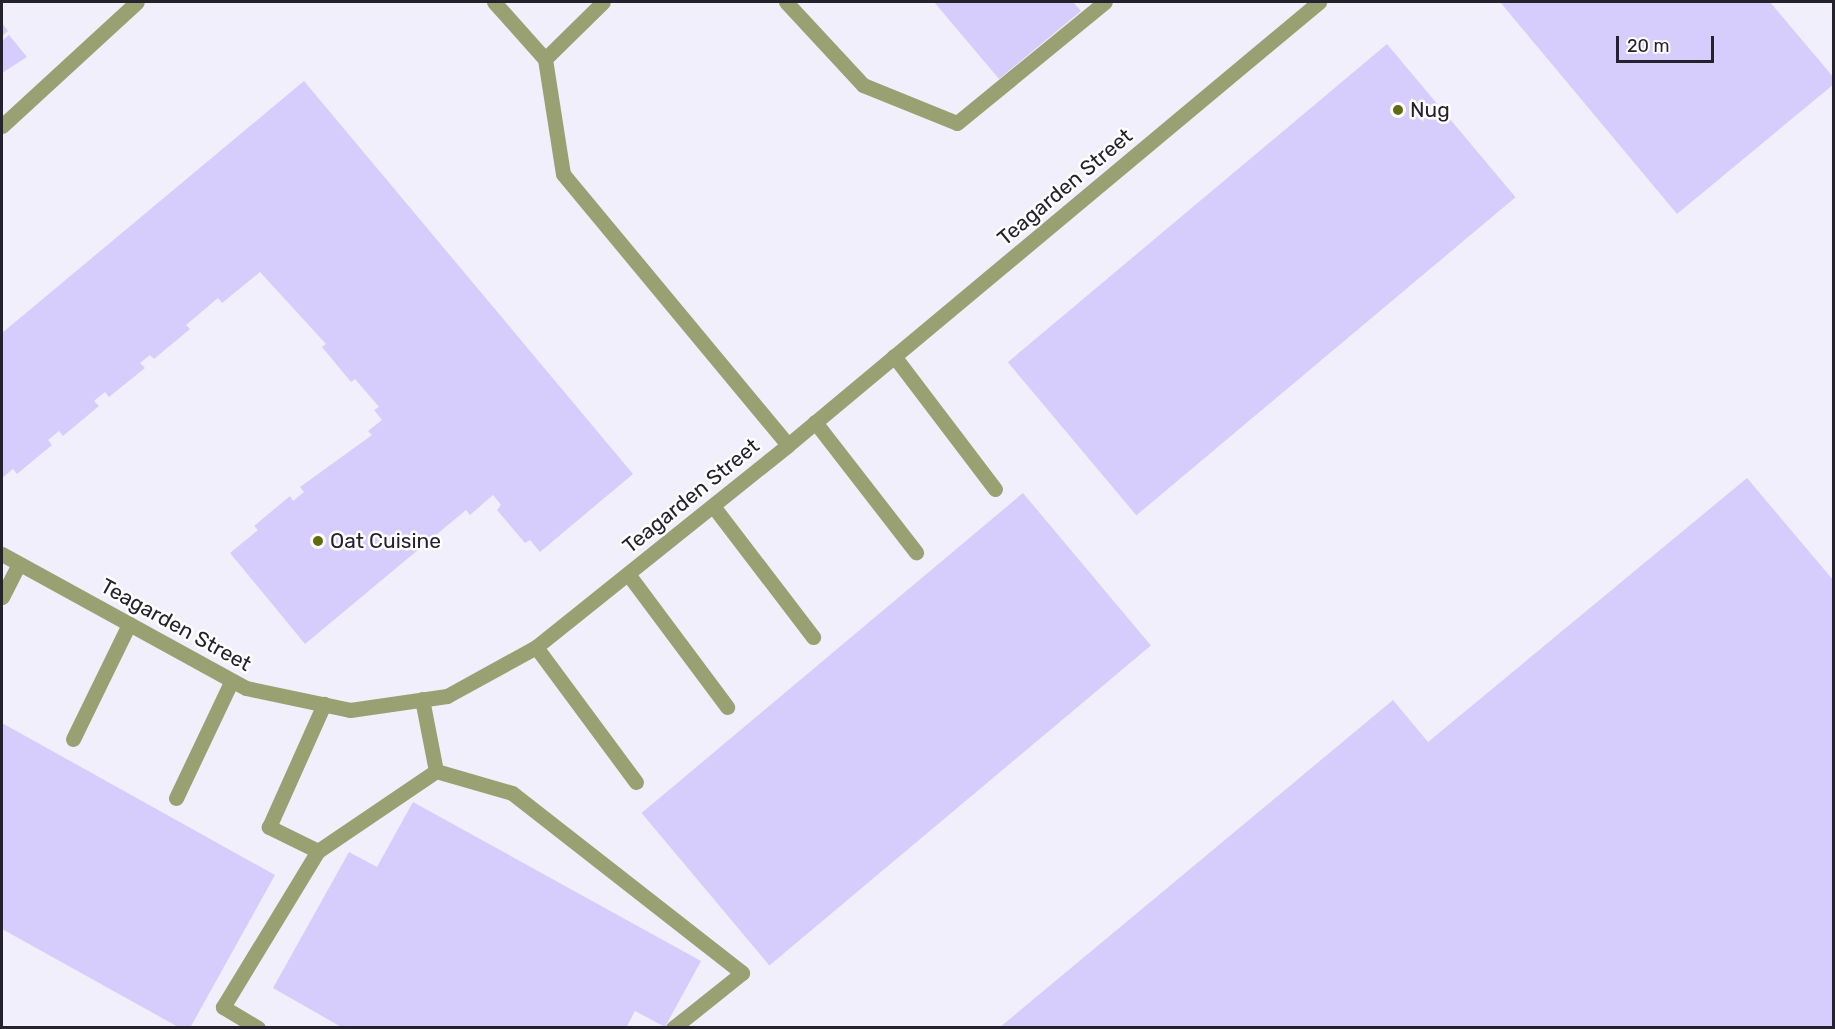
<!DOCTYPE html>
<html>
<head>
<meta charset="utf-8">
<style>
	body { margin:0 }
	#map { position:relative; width:1835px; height:1029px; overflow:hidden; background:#f1effb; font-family:Rubik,sans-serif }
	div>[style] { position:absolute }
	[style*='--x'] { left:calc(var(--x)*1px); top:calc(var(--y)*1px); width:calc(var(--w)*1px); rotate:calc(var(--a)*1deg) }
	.building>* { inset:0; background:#d7cdfd; transform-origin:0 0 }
	.service>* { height:15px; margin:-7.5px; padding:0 7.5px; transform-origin:7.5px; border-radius:7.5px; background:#99a173 }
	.minor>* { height:15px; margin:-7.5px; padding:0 7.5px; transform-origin:7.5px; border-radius:7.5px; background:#99a173 }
	.dots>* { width:16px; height:16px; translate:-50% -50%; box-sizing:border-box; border:3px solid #fefefe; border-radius:50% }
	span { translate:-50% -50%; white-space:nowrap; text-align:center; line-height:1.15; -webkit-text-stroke:5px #fefefe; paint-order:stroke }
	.poi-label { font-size:21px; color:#25222e }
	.left { translate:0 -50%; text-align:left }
	.street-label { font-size:21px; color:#25222e }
	.frame { position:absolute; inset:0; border:3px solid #25222e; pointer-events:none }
	.scale { position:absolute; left:1616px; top:36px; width:98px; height:27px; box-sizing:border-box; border:3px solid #25222e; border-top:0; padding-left:8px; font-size:18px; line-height:21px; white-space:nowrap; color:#25222e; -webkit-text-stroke:4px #fefefe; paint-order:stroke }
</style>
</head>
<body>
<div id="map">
	<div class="building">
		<div style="clip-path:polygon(934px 2px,1073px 2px,1081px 11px,999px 79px)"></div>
		<div style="clip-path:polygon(1500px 2px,1770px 2px,1834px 78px,1834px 84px,1677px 214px)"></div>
		<div style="clip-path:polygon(2px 23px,8px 31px,2px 36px)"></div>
		<div style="clip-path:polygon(9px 35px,27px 57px,2px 73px,2px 41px)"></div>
		<div style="left:1387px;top:44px;width:200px;height:495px;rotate:50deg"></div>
		<div style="clip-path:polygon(304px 81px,633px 474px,540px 552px,530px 540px,525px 543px,497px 510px,501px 505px,493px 495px,470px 515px,466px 510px,305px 644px,230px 553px,258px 530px,254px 526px,290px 496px,293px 501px,304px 492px,300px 487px,372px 435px,368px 431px,382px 420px,374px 410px,379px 407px,355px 379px,351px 382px,322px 347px,326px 344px,260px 272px,222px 303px,218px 298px,186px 325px,190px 329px,154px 359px,150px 355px,140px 363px,145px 368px,109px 397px,105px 392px,94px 401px,99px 406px,63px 436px,59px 431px,48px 440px,52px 445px,17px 474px,13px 469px,2px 478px,2px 333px)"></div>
		<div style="clip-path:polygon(1747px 478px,1834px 581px,1834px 1028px,999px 1028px,1393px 700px,1428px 742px)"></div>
		<div style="left:1023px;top:493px;width:199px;height:498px;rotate:50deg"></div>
		<div style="clip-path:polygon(2px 723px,275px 875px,190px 1028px,180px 1028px,2px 929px)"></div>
		<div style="clip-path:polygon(413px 802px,701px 961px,665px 1027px,635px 1011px,626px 1028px,343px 1028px,273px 988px,349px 852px,377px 867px)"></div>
	</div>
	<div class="service">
		<div style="--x:494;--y:2;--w:76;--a:48.2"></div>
		<div style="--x:545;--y:59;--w:116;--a:81.1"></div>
		<div style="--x:563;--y:174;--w:352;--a:50.3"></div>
		<div style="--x:786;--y:2;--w:113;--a:47.1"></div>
		<div style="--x:863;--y:85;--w:101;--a:22"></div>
		<div style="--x:957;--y:123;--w:191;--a:-39.3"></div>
		<div style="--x:545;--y:59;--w:81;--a:-44.5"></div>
		<div style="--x:2;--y:126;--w:183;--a:-42.6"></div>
		<div style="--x:894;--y:356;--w:167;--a:52.8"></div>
		<div style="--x:815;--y:422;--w:165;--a:52.2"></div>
		<div style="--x:713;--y:506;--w:165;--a:52.6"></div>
		<div style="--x:628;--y:574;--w:166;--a:53.3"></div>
		<div style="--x:2;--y:597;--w:37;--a:-63"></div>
		<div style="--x:536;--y:647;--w:168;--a:53.5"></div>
		<div style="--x:422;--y:699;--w:73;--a:79"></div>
		<div style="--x:436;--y:771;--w:79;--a:16.1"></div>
		<div style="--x:512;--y:793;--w:292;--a:38"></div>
		<div style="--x:742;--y:973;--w:88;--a:141.4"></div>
		<div style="--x:73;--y:739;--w:128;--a:-64"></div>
		<div style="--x:176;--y:798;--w:128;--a:-64.6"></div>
		<div style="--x:318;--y:851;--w:143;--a:-34.1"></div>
		<div style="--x:258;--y:1028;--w:41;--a:-149"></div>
		<div style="--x:223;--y:1007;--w:183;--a:-58.7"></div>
		<div style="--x:318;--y:851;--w:55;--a:-153.9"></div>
		<div style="--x:269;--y:827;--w:135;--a:-65.9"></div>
	</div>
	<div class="minor">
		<div style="--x:2;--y:554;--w:278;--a:28.8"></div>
		<div style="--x:246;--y:688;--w:106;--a:11.9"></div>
		<div style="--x:350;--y:710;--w:98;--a:-8.2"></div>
		<div style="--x:447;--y:696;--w:102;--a:-28.8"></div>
		<div style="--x:536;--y:647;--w:323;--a:-38.7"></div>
		<div style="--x:788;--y:445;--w:692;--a:-39.84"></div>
	</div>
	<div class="dots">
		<div style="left:1398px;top:110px;background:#626b11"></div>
		<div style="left:318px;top:541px;background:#626b11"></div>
	</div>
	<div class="poi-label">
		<span class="left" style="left:1410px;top:110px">Nug</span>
		<span class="left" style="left:330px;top:541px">Oat Cuisine</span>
	</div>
	<div class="street-label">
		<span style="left:1065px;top:187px;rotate:-40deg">Teagarden Street</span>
		<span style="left:691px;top:496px;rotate:-39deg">Teagarden Street</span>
		<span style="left:176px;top:625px;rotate:29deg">Teagarden Street</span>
	</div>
	<div class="frame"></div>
	<div class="scale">20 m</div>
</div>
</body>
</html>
